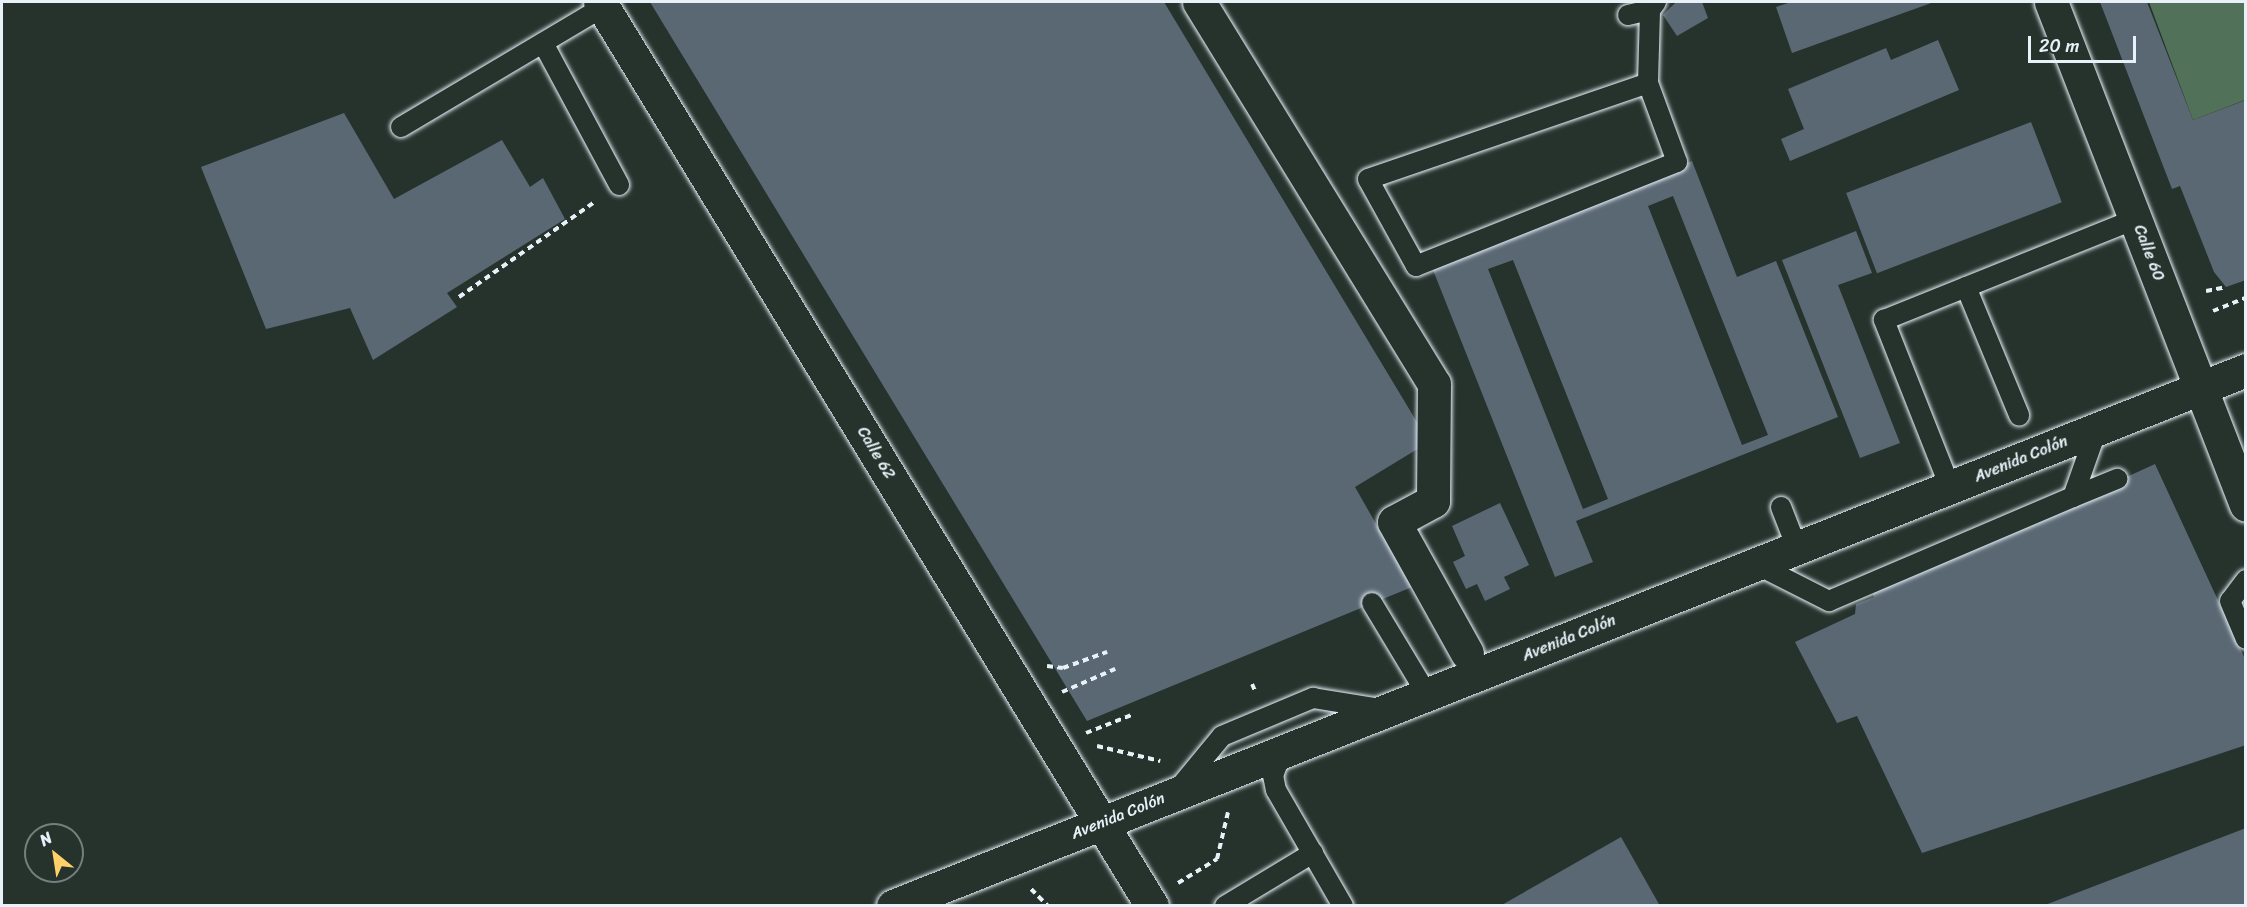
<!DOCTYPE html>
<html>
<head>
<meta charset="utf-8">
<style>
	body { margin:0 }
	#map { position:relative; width:2247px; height:907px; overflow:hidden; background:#26332d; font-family:Sriracha,sans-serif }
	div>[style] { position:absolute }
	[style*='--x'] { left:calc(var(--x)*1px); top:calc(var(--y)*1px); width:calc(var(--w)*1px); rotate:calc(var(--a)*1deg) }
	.green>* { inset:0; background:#527159 }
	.building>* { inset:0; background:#5a6874; transform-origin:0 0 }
	.path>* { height:4px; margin-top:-2px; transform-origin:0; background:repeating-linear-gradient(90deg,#e8f1f8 0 6px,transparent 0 10.5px) }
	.roads { filter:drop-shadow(0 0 2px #e8f1f8) drop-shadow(0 0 2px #e8f1f8) }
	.lane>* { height:20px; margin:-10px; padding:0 10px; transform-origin:10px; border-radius:10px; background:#26332d }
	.street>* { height:33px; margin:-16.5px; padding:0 16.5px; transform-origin:16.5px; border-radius:16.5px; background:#26332d }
	.secondary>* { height:33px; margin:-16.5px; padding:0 16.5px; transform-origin:16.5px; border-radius:16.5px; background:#26332d }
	span { translate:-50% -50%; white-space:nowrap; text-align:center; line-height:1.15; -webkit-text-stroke:6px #26332d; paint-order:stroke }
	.street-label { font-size:16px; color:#e8f1f8 }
	.frame { position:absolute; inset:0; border:3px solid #e8f1f8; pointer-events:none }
	.north { position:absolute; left:24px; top:823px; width:60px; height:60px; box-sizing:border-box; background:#26332d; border:2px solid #747f7e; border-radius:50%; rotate:330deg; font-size:16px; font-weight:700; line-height:24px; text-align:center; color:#e8f1f8 }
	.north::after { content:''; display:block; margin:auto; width:21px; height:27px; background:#ffd166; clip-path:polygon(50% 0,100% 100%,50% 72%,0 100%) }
	.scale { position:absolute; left:2028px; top:36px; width:108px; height:27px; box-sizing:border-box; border:3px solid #e8f1f8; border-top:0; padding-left:8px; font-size:18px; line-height:21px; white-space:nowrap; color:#e8f1f8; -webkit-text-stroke:4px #26332d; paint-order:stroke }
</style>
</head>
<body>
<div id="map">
	<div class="green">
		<div style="clip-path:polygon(2149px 2px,2245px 2px,2245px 100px,2193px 120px)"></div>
	</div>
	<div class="building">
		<div style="clip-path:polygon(650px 2px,1164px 2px,1429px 442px,1355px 487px,1412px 587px,1087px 721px)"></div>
		<div style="clip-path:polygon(1676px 2px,1702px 2px,1708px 18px,1677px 36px,1663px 15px)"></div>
		<div style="clip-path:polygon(1791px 2px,1934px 2px,1792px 53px,1776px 7px)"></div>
		<div style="clip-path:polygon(2100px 2px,2147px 2px,2193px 120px,2246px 100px,2246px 280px,2226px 287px,2214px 272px,2180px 186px,2172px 189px)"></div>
		<div style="clip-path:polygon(1938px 40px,1959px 90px,1790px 161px,1781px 139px,1804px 129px,1788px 89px,1886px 48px,1891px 60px)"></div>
		<div style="clip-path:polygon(344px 113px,394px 199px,502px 140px,530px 187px,543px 178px,565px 219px,447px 293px,457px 307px,373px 360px,350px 308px,266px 329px,201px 167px)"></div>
		<div style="left:2031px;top:122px;width:86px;height:198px;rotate:69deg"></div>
		<div style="clip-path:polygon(evenodd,1692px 161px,1737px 277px,1776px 261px,1838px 417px,1576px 521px,1593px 562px,1555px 577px,1431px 265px,1692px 161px,1673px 196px,1768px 435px,1742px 445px,1648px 206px,1673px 196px,1692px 161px,1513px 260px,1608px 499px,1583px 509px,1488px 269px,1513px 260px)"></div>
		<div style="clip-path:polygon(1856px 231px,1872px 273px,1838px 285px,1900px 443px,1860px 458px,1782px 260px)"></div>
		<div style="clip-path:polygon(2155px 464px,2246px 661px,2246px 745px,1922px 853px,1857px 716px,1837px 723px,1795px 642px,1855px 614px,1856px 604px,1874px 597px,1868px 581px,1880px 569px,1917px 555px,1930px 567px)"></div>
		<div style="clip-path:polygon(1500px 503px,1529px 565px,1504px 577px,1510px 589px,1485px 601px,1477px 584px,1466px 589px,1453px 562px,1465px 556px,1452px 526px)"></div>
		<div style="clip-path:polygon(2246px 828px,2246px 906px,2045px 906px,2045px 905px)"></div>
		<div style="clip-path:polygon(1621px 837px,1660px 906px,1500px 906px)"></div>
	</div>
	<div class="path">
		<div style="--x:2206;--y:291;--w:20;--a:-11"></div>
		<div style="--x:459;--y:297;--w:167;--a:-35"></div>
		<div style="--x:2213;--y:311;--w:35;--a:-22"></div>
		<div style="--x:1047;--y:666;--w:16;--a:7"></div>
		<div style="--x:1063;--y:668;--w:47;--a:-20"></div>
		<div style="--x:1252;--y:684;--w:10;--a:66"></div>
		<div style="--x:1062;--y:692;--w:58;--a:-23.5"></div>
		<div style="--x:1086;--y:733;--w:52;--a:-21.6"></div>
		<div style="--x:1097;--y:746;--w:65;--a:13.4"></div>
		<div style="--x:1178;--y:883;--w:46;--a:-31.6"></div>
		<div style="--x:1217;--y:859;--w:48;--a:-76.8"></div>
		<div style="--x:1031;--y:889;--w:24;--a:45"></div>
	</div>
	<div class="roads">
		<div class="lane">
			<div style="--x:1628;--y:15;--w:23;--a:-13"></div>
			<div style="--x:1650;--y:10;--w:10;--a:-53"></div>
			<div style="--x:543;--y:43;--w:161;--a:61.8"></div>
			<div style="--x:1648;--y:83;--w:84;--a:69.8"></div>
			<div style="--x:1677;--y:162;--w:281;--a:158.3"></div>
			<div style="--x:1416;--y:266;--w:99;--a:-118.9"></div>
			<div style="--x:1368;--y:179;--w:296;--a:-18.9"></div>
			<div style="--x:1648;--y:83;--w:73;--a:-88.4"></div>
			<div style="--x:401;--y:127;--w:235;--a:-30.7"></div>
			<div style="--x:1966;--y:287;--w:139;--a:67.5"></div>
			<div style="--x:1950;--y:487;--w:180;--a:-111.6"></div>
			<div style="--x:1884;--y:320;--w:271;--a:-21.9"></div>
			<div style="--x:2073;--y:497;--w:48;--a:-22.2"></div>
			<div style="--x:1781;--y:507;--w:44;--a:68.7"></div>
			<div style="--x:1756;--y:564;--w:82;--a:26.9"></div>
			<div style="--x:1829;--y:601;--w:265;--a:-23.1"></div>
			<div style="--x:2073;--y:497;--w:72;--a:-70.6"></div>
			<div style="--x:2246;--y:580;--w:26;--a:127"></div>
			<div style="--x:2230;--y:601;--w:41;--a:67.2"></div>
			<div style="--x:1372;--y:603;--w:106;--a:58.9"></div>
			<div style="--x:1282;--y:752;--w:25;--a:111"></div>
			<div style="--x:1273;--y:775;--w:15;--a:79"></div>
			<div style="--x:1276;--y:790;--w:134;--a:60"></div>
			<div style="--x:1179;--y:788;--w:67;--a:-50.4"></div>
			<div style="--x:1222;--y:736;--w:99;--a:-22.7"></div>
			<div style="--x:1313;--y:698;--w:69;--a:9.2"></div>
			<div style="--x:1225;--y:906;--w:103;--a:-31.1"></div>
		</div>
		<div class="street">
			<div style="--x:1199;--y:2;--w:448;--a:58.4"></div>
			<div style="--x:1434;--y:384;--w:117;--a:90.5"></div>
			<div style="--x:1433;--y:501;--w:44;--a:151.7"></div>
			<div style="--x:1394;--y:522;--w:150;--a:60.9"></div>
		</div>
		<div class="secondary">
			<div style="--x:600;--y:2;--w:1059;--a:58.59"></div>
			<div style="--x:2051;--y:2;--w:539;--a:68.81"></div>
			<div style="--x:893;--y:906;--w:1455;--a:-21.61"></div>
		</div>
	</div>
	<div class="street-label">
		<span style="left:2149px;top:253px;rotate:69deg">Calle 60</span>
		<span style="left:876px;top:453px;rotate:59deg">Calle 62</span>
		<span style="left:2021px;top:459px;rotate:-22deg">Avenida Colón</span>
		<span style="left:1569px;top:638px;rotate:-22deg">Avenida Colón</span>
		<span style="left:1118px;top:816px;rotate:-22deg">Avenida Colón</span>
	</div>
	<div class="frame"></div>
	<div class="north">N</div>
	<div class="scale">20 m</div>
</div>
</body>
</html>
